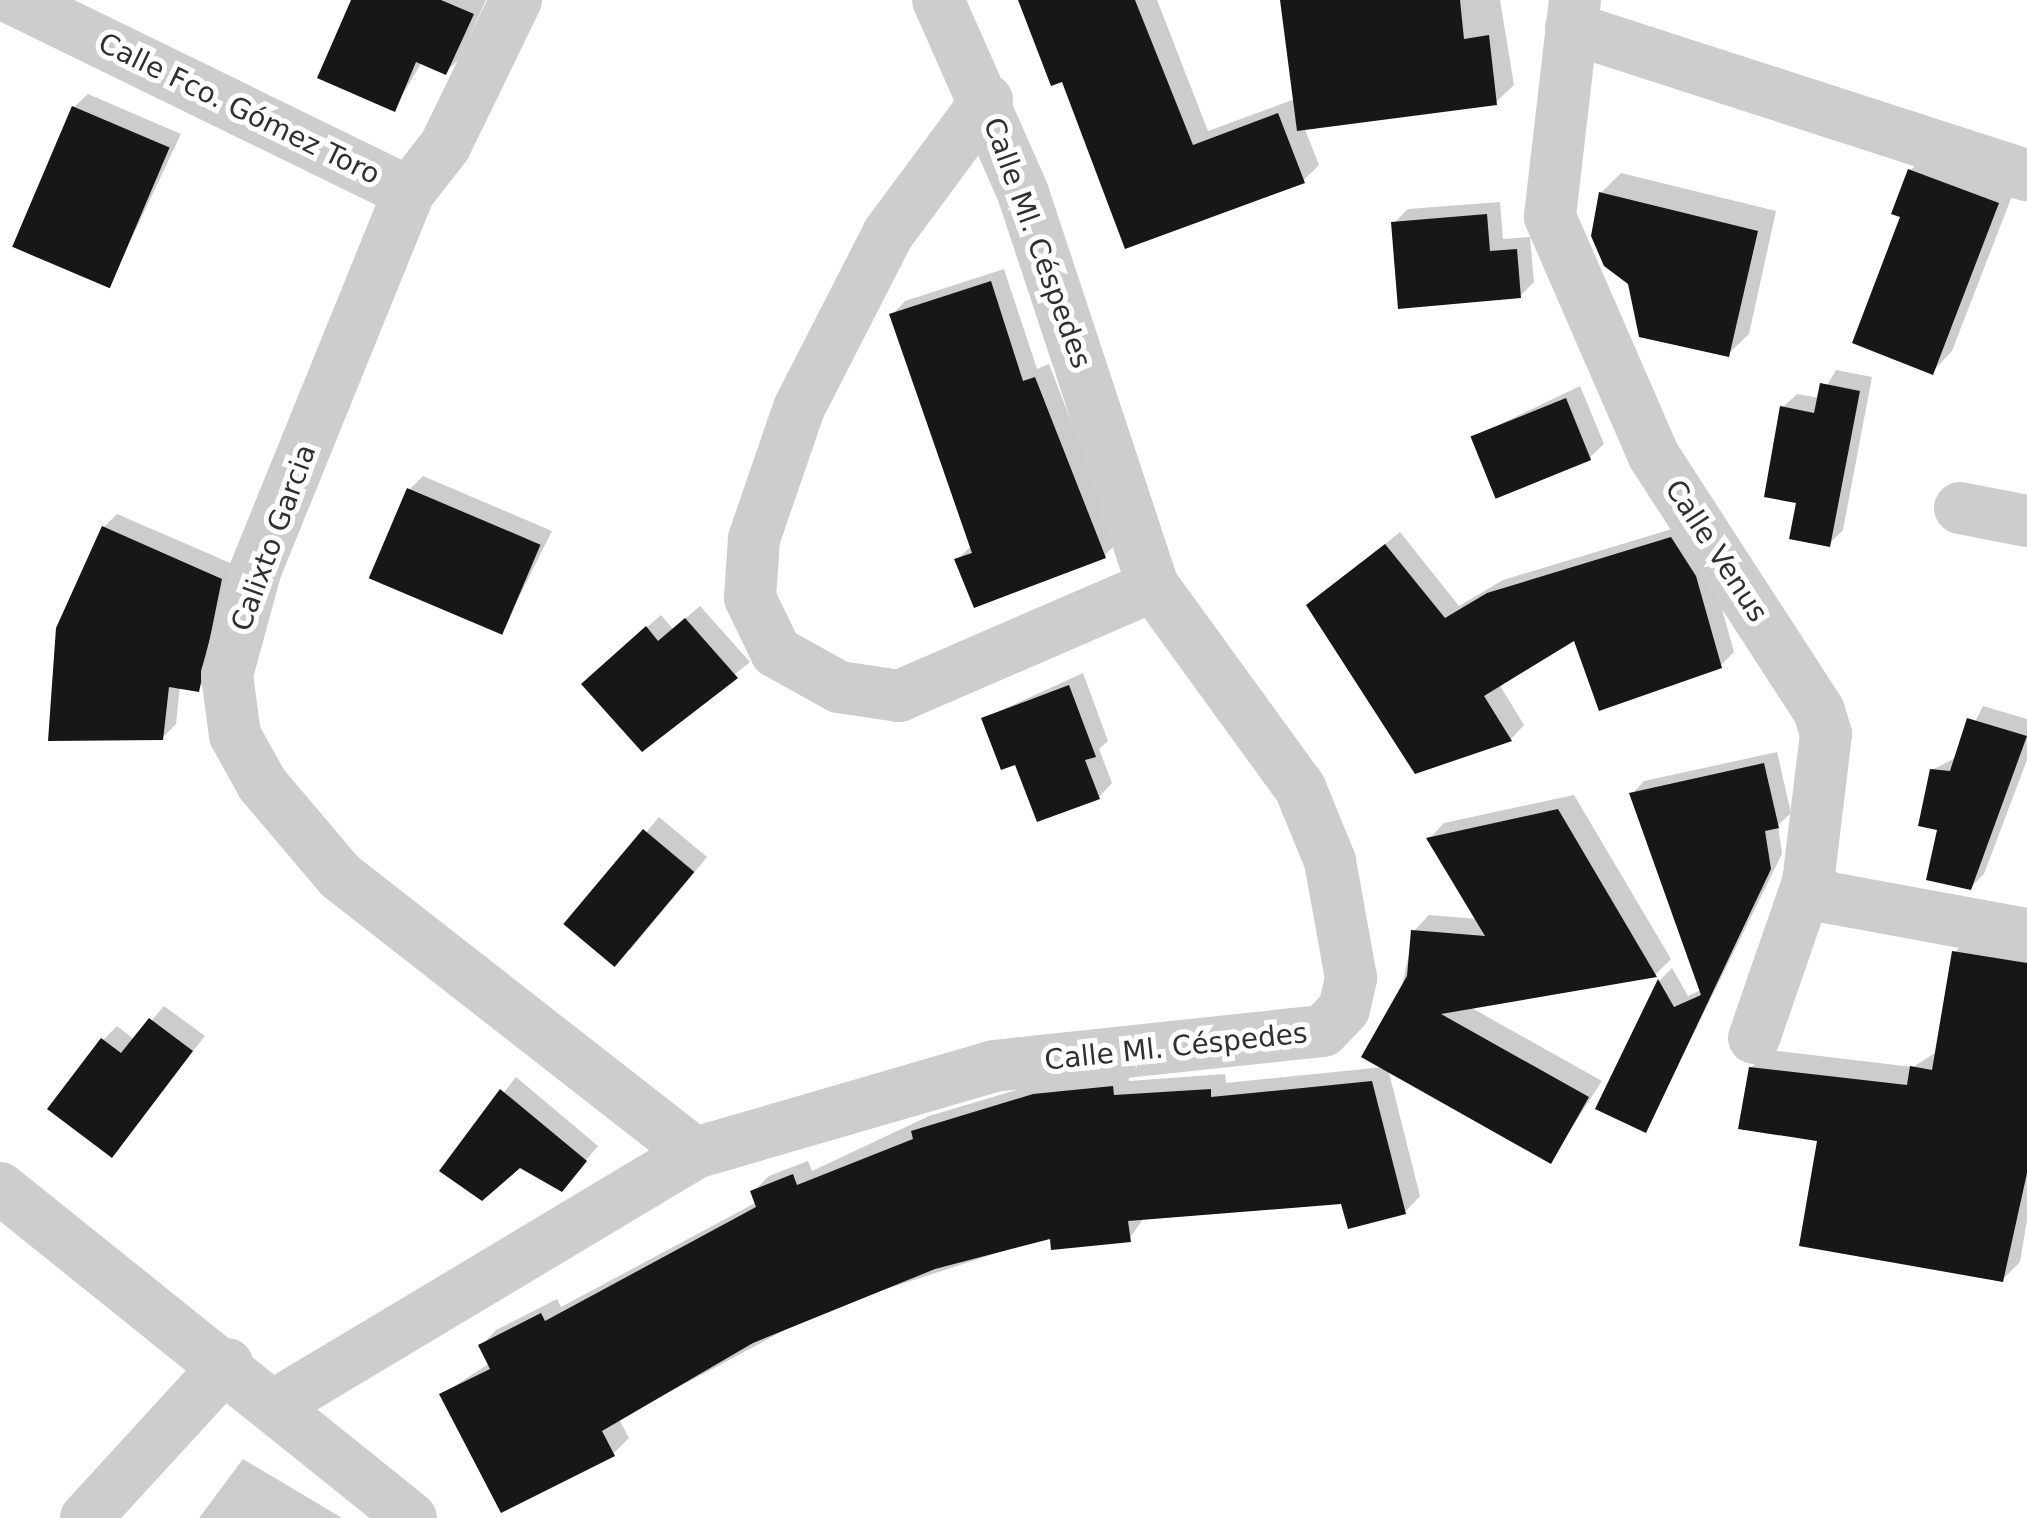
<!DOCTYPE html>
<html>
<head>
<meta charset="utf-8">
<style>
	body { margin:0 }
	#map { position:relative; width:2027px; height:1518px; overflow:hidden; background:#fff; font-family:"DejaVu Sans",sans-serif }
	div>[style] { position:absolute }
	[style*='--x'] { left:calc(var(--x)*1px); top:calc(var(--y)*1px); width:calc(var(--w)*1px); rotate:calc(var(--a)*1deg) }
	.shadow>* { inset:0; background:#0003 }
	.building>* { inset:0; background:#171717; transform-origin:0 0 }
	.minor>* { height:52px; margin:-26px; padding:0 26px; transform-origin:26px; border-radius:26px; background:#cdcdcd }
	span { translate:-50% -50%; white-space:nowrap; text-align:center; line-height:1.15; -webkit-text-stroke:10px #fff; paint-order:stroke }
	.street-label { font-size:28px; color:#303030 }
</style>
</head>
<body>
<div id="map">
	<div class="shadow">
		<div style="clip-path:polygon(353px 0,486px 0,459px 59px,446px 72px,422px 62px,394px 109px)"></div>
		<div style="clip-path:polygon(1020px 0,1157px 0,1208px 131px,1295px 99px,1283px 0,1500px 0,1514px 85px,1496px 102px,1304px 127px,1319px 165px,1303px 181px,1127px 246px,1064px 79px)"></div>
		<div style="clip-path:polygon(88px 94px,181px 134px,109px 286px,74px 107px)"></div>
		<div style="clip-path:polygon(1930px 151px,2017px 183px,1952px 351px,1932px 372px,1903px 216px,1910px 171px)"></div>
		<div style="clip-path:polygon(1621px 173px,1776px 211px,1749px 334px,1728px 354px,1631px 283px,1601px 193px)"></div>
		<div style="clip-path:polygon(1500px 202px,1503px 239px,1530px 237px,1534px 282px,1520px 296px,1394px 223px,1408px 209px)"></div>
		<div style="clip-path:polygon(1004px 269px,1037px 369px,1049px 364px,1118px 542px,1104px 556px,957px 560px,972px 545px,892px 315px,905px 301px)"></div>
		<div style="clip-path:polygon(1836px 370px,1872px 377px,1843px 530px,1829px 544px,1799px 501px,1783px 407px,1797px 394px,1820px 398px)"></div>
		<div style="clip-path:polygon(1580px 386px,1604px 444px,1590px 457px,1473px 437px)"></div>
		<div style="clip-path:polygon(423px 476px,552px 531px,502px 631px,409px 490px)"></div>
		<div style="clip-path:polygon(117px 514px,235px 565px,212px 675px,198px 689px,180px 686px,176px 724px,162px 738px,104px 527px)"></div>
		<div style="clip-path:polygon(1685px 525px,1709px 562px,1734px 652px,1720px 666px,1576px 637px,1499px 684px,1524px 725px,1511px 739px,1416px 771px,1309px 606px,1400px 532px,1459px 606px,1503px 580px)"></div>
		<div style="clip-path:polygon(700px 606px,750px 662px,643px 749px,598px 670px,661px 615px,673px 629px)"></div>
		<div style="clip-path:polygon(1083px 673px,1108px 741px,1099px 749px,1112px 783px,1099px 797px,1017px 762px,984px 718px)"></div>
		<div style="clip-path:polygon(1983px 706px,2027px 719px,2027px 760px,1984px 874px,1970px 888px,1940px 828px,1932px 770px,1957px 757px)"></div>
		<div style="clip-path:polygon(1777px 752px,1791px 813px,1778px 825px,1782px 854px,1646px 1130px,1599px 1107px,1660px 980px,1672px 968px,1688px 996px,1701px 990px,1632px 794px,1644px 781px)"></div>
		<div style="clip-path:polygon(1574px 795px,1671px 959px,1655px 975px,1470px 1007px,1602px 1081px,1550px 1161px,1388px 1069px,1420px 1196px,1405px 1212px,1343px 1202px,1144px 1218px,1129px 1239px,1052px 1235px,822px 1310px,619px 1419px,629px 1438px,613px 1454px,442px 1394px,490px 1363px,481px 1346px,496px 1330px,557px 1299px,561px 1307px,757px 1202px,753px 1192px,769px 1176px,808px 1161px,812px 1171px,929px 1116px,1050px 1080px,1128px 1071px,1129px 1081px,1225px 1074px,1226px 1083px,1384px 1067px,1414px 931px,1429px 915px,1478px 919px,1429px 839px,1444px 823px)"></div>
		<div style="clip-path:polygon(659px 817px,707px 857px,630px 950px,568px 925px)"></div>
		<div style="clip-path:polygon(1972px 934px,2027px 942px,2027px 1220px,2020px 1262px,2002px 1280px,1820px 1139px,1751px 1068px,1769px 1050px,1913px 1067px,1938px 1051px,1955px 952px)"></div>
		<div style="clip-path:polygon(164px 1006px,205px 1036px,111px 1155px,103px 1040px,117px 1026px,135px 1040px)"></div>
		<div style="clip-path:polygon(516px 1077px,598px 1146px,562px 1189px,519px 1165px,443px 1170px)"></div>
		<div style="clip-path:polygon(243px 1459px,342px 1518px,199px 1518px)"></div>
	</div>
	<div class="building">
		<div style="clip-path:polygon(351px 0,441px 0,474px 14px,446px 75px,416px 62px,395px 112px,317px 78px)"></div>
		<div style="clip-path:polygon(1018px 0,1135px 0,1193px 145px,1278px 113px,1305px 183px,1125px 249px,1062px 82px,1051px 86px)"></div>
		<div style="clip-path:polygon(1280px 0,1460px 0,1464px 39px,1489px 35px,1497px 105px,1297px 131px)"></div>
		<div style="left:72px;top:106px;width:106px;height:153px;rotate:23deg"></div>
		<div style="clip-path:polygon(1908px 169px,1999px 203px,1933px 375px,1852px 343px,1900px 217px,1891px 214px)"></div>
		<div style="clip-path:polygon(1599px 192px,1758px 231px,1729px 357px,1639px 337px,1628px 284px,1604px 266px,1591px 236px)"></div>
		<div style="clip-path:polygon(1487px 214px,1490px 251px,1517px 249px,1521px 298px,1398px 309px,1391px 222px)"></div>
		<div style="clip-path:polygon(991px 281px,1023px 381px,1035px 377px,1106px 558px,974px 608px,954px 559px,972px 553px,889px 314px)"></div>
		<div style="clip-path:polygon(1820px 383px,1860px 391px,1830px 547px,1789px 539px,1796px 503px,1764px 497px,1780px 406px,1814px 413px)"></div>
		<div style="left:1566px;top:398px;width:67px;height:103px;rotate:68deg"></div>
		<div style="left:407px;top:488px;width:145px;height:98px;rotate:23deg"></div>
		<div style="clip-path:polygon(102px 526px,222px 579px,199px 692px,169px 687px,163px 740px,48px 741px,56px 628px)"></div>
		<div style="clip-path:polygon(1671px 537px,1696px 576px,1722px 668px,1599px 711px,1574px 641px,1484px 696px,1512px 741px,1415px 774px,1306px 605px,1385px 544px,1445px 618px,1487px 593px)"></div>
		<div style="clip-path:polygon(685px 618px,738px 678px,642px 752px,581px 684px,646px 626px,658px 641px)"></div>
		<div style="clip-path:polygon(1069px 685px,1096px 757px,1085px 760px,1100px 799px,1037px 822px,1015px 765px,1001px 770px,981px 718px)"></div>
		<div style="clip-path:polygon(1967px 718px,2027px 736px,1971px 890px,1926px 880px,1937px 830px,1918px 826px,1930px 769px,1950px 771px)"></div>
		<div style="clip-path:polygon(1764px 763px,1779px 828px,1765px 831px,1771px 869px,1646px 1133px,1595px 1109px,1658px 979px,1674px 1007px,1701px 995px,1629px 793px)"></div>
		<div style="clip-path:polygon(1558px 809px,1657px 977px,1441px 1014px,1589px 1097px,1551px 1164px,1361px 1057px,1407px 976px,1411px 930px,1485px 936px,1426px 838px)"></div>
		<div style="left:643px;top:829px;width:67px;height:124px;rotate:40deg"></div>
		<div style="clip-path:polygon(1952px 951px,2027px 963px,2027px 1173px,2003px 1282px,1799px 1246px,1817px 1141px,1738px 1129px,1749px 1067px,1907px 1085px,1910px 1066px,1932px 1070px)"></div>
		<div style="clip-path:polygon(149px 1018px,193px 1051px,112px 1158px,47px 1109px,101px 1038px,121px 1053px)"></div>
		<div style="clip-path:polygon(1372px 1081px,1406px 1214px,1348px 1229px,1341px 1204px,1128px 1221px,1131px 1242px,1051px 1250px,1050px 1239px,935px 1269px,753px 1343px,602px 1431px,615px 1456px,501px 1513px,439px 1394px,490px 1369px,478px 1345px,541px 1313px,545px 1321px,756px 1207px,750px 1191px,793px 1174px,797px 1185px,913px 1139px,911px 1131px,1033px 1094px,1113px 1086px,1114px 1095px,1211px 1089px,1211px 1097px)"></div>
		<div style="clip-path:polygon(500px 1089px,587px 1161px,562px 1192px,520px 1168px,482px 1201px,439px 1171px)"></div>
	</div>
	<div class="minor">
		<div style="--x:15;--y:0;--w:438;--a:26"></div>
		<div style="--x:516;--y:0;--w:162;--a:115.9"></div>
		<div style="--x:445;--y:146;--w:58;--a:128"></div>
		<div style="--x:409;--y:192;--w:410;--a:112.1"></div>
		<div style="--x:255;--y:572;--w:107;--a:105.2"></div>
		<div style="--x:227;--y:675;--w:61;--a:82.4"></div>
		<div style="--x:235;--y:735;--w:56;--a:61.1"></div>
		<div style="--x:262;--y:784;--w:121;--a:49.7"></div>
		<div style="--x:340;--y:876;--w:450;--a:38"></div>
		<div style="--x:1575;--y:0;--w:218;--a:96.6"></div>
		<div style="--x:1550;--y:217;--w:261;--a:66.5"></div>
		<div style="--x:1654;--y:456;--w:304;--a:57.1"></div>
		<div style="--x:1819;--y:711;--w:24;--a:73"></div>
		<div style="--x:1826;--y:734;--w:149;--a:96.9"></div>
		<div style="--x:1808;--y:882;--w:23;--a:41"></div>
		<div style="--x:1825;--y:897;--w:205;--a:10.4"></div>
		<div style="--x:1571;--y:28;--w:479;--a:17.9"></div>
		<div style="--x:987;--y:100;--w:167;--a:126.5"></div>
		<div style="--x:888;--y:234;--w:195;--a:117.1"></div>
		<div style="--x:799;--y:408;--w:139;--a:109"></div>
		<div style="--x:754;--y:539;--w:59;--a:93.9"></div>
		<div style="--x:750;--y:598;--w:60;--a:64.3"></div>
		<div style="--x:776;--y:652;--w:72;--a:29.1"></div>
		<div style="--x:839;--y:687;--w:61;--a:8.5"></div>
		<div style="--x:899;--y:696;--w:277;--a:-23.4"></div>
		<div style="--x:1960;--y:508;--w:68;--a:11"></div>
		<div style="--x:1754;--y:1038;--w:165;--a:-70.9"></div>
		<div style="--x:0;--y:1188;--w:527;--a:38.76"></div>
		<div style="--x:276;--y:1404;--w:488;--a:-30.9"></div>
		<div style="--x:695;--y:1153;--w:311;--a:-16.2"></div>
		<div style="--x:994;--y:1066;--w:331;--a:-6.1"></div>
		<div style="--x:1323;--y:1031;--w:30;--a:-46"></div>
		<div style="--x:1344;--y:1009;--w:32;--a:-77"></div>
		<div style="--x:1351;--y:978;--w:119;--a:-100.2"></div>
		<div style="--x:1330;--y:861;--w:79;--a:-112.3"></div>
		<div style="--x:1300;--y:788;--w:250;--a:-126"></div>
		<div style="--x:1153;--y:586;--w:412;--a:-108.3"></div>
		<div style="--x:1024;--y:195;--w:213;--a:-113.8"></div>
		<div style="--x:86;--y:1518;--w:209;--a:-47.5"></div>
	</div>
	<div class="street-label">
		<span style="left:239px;top:109px;rotate:26deg">Calle Fco. Gómez Toro</span>
		<span style="left:1037px;top:243px;rotate:70deg">Calle Ml. Céspedes</span>
		<span style="left:274px;top:538px;rotate:-70deg">Calixto Garcia</span>
		<span style="left:1716px;top:551px;rotate:57deg">Calle Venus</span>
		<span style="left:1176px;top:1047px;rotate:-6deg">Calle Ml. Céspedes</span>
	</div>
</div>
</body>
</html>
